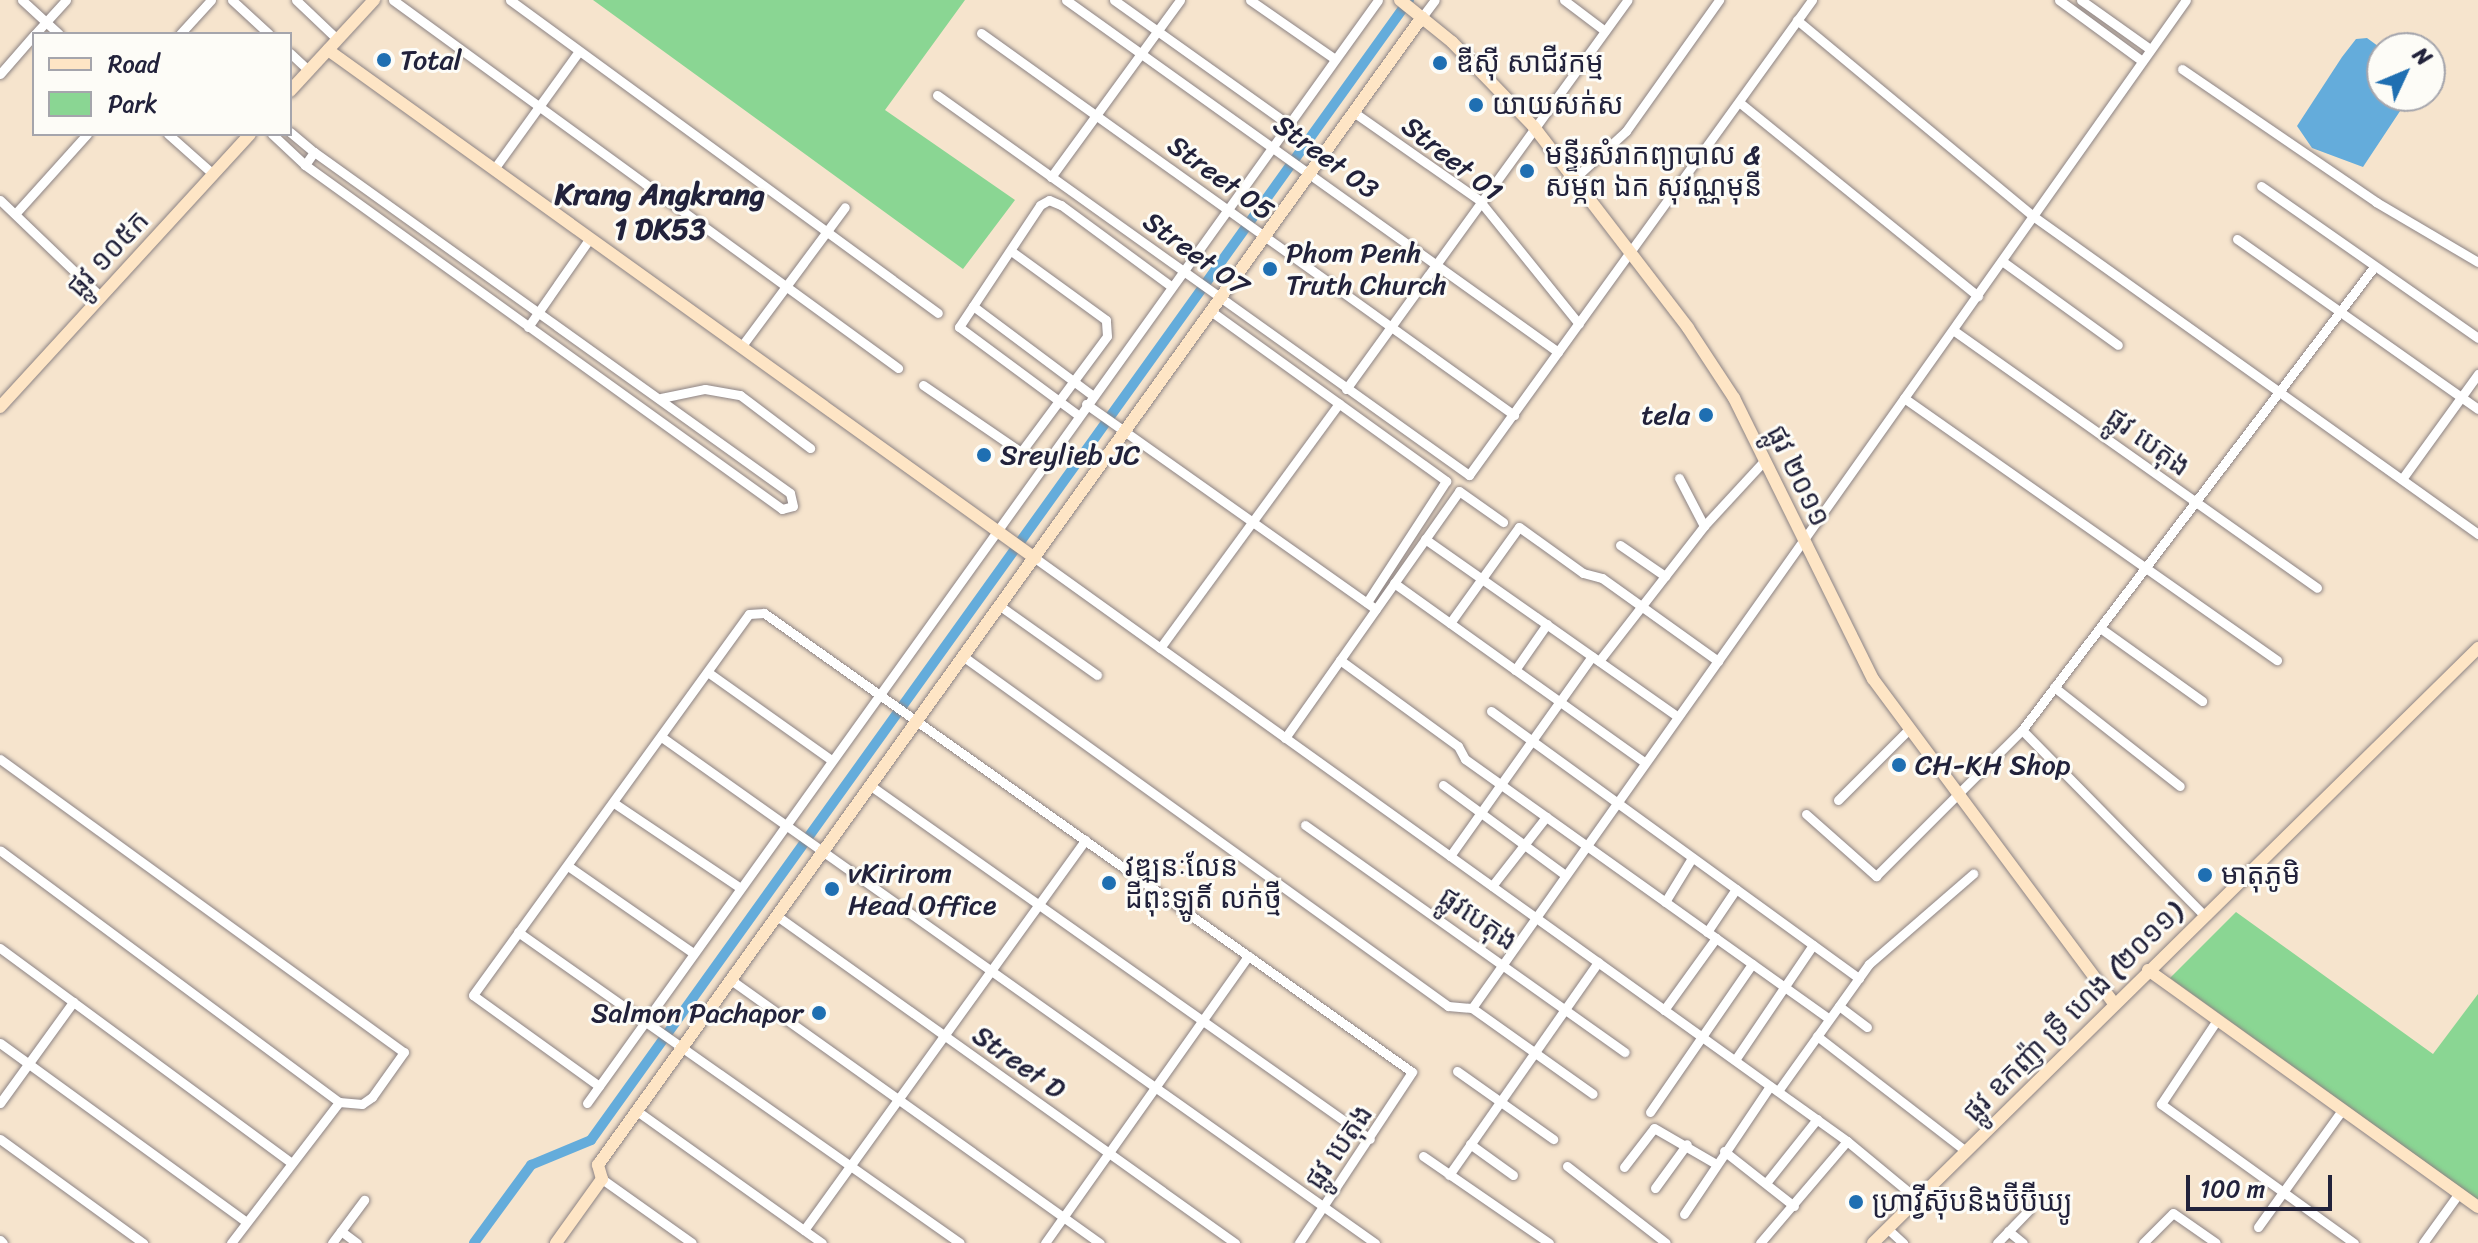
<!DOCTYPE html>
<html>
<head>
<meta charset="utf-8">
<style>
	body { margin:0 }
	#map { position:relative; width:2478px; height:1243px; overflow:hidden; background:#f6e4cd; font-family:Sriracha,"Noto Sans Khmer",sans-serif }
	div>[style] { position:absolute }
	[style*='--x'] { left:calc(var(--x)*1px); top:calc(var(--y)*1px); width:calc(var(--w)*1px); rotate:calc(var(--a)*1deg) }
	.green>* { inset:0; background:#8ad693 }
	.water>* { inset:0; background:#64acdb }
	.canal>* { height:10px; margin:-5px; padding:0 5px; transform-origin:5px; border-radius:5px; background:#64acdb }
	.roads { filter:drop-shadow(0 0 2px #8c8384) drop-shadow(0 0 2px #8c8384) }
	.street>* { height:9px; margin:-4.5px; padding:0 4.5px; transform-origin:4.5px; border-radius:4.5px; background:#fff }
	.secondary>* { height:12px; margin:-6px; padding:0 6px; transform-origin:6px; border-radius:6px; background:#fee5c5 }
	.dots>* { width:22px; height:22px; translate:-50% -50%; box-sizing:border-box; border:4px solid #fdfcf7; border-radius:50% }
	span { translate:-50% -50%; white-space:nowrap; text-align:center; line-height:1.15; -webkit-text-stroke:6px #fdfcf7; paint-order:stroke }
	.poi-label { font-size:28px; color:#22223b }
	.left { translate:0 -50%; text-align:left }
	.right { translate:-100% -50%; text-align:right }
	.street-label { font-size:28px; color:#22223b }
	.neighbourhood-label { font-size:30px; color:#22223b; font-weight:700 }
	.legend { position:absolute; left:32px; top:32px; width:260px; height:104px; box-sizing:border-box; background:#fdfcf7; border:2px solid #a5a5ac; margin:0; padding:10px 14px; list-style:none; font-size:24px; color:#22223b }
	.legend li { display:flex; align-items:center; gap:16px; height:40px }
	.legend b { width:40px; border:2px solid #a5a5ac }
	.north { position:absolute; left:2366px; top:32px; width:80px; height:80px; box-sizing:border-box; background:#fdfcf7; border:2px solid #a5a5ac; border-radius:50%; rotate:46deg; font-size:22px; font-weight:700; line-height:32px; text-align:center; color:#22223b }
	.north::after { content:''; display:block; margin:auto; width:28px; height:36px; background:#1f6fb2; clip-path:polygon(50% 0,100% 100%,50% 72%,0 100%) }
	.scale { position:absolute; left:2186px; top:1175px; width:146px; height:36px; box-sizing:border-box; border:4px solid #22223b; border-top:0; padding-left:10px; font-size:24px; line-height:28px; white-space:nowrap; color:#22223b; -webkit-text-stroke:6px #fdfcf7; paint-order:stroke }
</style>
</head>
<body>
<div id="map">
	<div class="green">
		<div style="clip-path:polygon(593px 0,965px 0,885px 110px,1015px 200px,963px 269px)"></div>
		<div style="clip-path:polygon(2236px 912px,2433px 1054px,2478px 994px,2478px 1200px,2170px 978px)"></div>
	</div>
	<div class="water">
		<div style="clip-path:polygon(2367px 38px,2382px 49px,2382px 96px,2410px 96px,2363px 167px,2312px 148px,2297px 126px,2342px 57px,2356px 39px)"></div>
	</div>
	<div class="canal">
		<div style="--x:474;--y:1243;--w:97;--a:-53.8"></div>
		<div style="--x:531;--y:1165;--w:65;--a:-22.6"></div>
		<div style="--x:591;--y:1140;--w:1403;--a:-54.34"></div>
	</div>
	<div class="roads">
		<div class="street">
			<div style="--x:22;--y:0;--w:50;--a:42.6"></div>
			<div style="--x:232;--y:0;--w:50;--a:42.6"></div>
			<div style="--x:296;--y:0;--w:57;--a:43.6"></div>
			<div style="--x:393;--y:0;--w:625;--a:36.08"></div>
			<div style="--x:510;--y:0;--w:530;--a:36.18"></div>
			<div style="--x:1066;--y:0;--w:605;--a:35.58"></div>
			<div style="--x:1114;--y:0;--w:214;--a:35.5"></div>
			<div style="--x:1250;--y:0;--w:103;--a:34.8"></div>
			<div style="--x:1564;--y:0;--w:51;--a:37.1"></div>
			<div style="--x:2059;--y:0;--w:103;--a:36.3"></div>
			<div style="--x:2081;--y:0;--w:85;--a:35.4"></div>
			<div style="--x:1422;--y:17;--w:21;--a:-53"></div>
			<div style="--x:1797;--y:20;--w:307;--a:39.7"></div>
			<div style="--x:2033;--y:216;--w:547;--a:35.55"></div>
			<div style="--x:981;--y:33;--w:656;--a:35.63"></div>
			<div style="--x:35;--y:34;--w:46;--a:-47.6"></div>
			<div style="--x:180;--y:34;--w:46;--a:-47.6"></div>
			<div style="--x:290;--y:53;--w:26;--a:43"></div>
			<div style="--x:2182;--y:69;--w:235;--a:34.4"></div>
			<div style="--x:2376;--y:202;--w:118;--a:30.5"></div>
			<div style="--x:0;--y:74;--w:52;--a:-48.9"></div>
			<div style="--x:937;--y:95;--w:654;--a:35.54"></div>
			<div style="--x:1469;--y:475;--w:586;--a:-54.17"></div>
			<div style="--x:1739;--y:102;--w:308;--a:39.1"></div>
			<div style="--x:1352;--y:111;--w:155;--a:35"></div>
			<div style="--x:1479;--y:200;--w:159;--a:51.1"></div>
			<div style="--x:290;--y:132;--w:31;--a:40"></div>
			<div style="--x:168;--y:134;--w:60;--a:41.6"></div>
			<div style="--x:272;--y:134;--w:45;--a:43.2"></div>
			<div style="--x:305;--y:165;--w:588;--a:35.8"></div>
			<div style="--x:782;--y:509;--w:11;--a:-15"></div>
			<div style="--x:793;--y:506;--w:13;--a:-103"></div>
			<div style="--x:790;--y:493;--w:586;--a:-144.38"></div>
			<div style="--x:314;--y:152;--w:16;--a:125"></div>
			<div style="--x:494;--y:169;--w:145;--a:-54.2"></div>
			<div style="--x:1051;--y:177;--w:219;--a:-53.9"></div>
			<div style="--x:1576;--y:177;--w:68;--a:-42.6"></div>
			<div style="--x:1626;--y:131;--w:161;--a:-54.6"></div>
			<div style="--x:2261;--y:186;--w:265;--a:35"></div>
			<div style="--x:0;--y:200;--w:140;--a:43.8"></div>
			<div style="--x:15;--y:214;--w:108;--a:-48"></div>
			<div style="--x:2237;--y:239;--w:295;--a:35.2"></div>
			<div style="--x:2002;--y:261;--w:143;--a:35.9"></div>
			<div style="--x:973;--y:306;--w:149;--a:36.8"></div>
			<div style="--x:1212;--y:312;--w:289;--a:35.8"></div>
			<div style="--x:1446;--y:481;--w:145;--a:123.1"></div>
			<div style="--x:528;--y:327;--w:108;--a:-55.1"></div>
			<div style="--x:1953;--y:330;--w:446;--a:35.3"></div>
			<div style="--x:741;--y:347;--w:174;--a:-53.4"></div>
			<div style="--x:923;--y:385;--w:119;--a:34.4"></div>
			<div style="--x:1021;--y:452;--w:144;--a:-53.4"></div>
			<div style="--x:1107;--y:336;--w:16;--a:-94"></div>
			<div style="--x:1106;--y:320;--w:117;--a:-144"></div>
			<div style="--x:1346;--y:389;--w:480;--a:-54.1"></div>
			<div style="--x:661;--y:398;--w:45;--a:-11.6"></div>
			<div style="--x:705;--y:389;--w:36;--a:10"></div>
			<div style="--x:740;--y:395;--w:88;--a:37.1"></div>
			<div style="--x:1904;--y:398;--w:456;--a:35.1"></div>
			<div style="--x:1086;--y:404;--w:355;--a:35.3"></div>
			<div style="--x:1078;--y:415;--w:148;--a:-143.5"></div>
			<div style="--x:959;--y:327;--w:146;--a:-56.4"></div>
			<div style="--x:1040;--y:205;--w:10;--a:-29"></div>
			<div style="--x:1049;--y:200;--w:13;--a:23"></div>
			<div style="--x:1061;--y:205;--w:137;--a:36.4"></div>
			<div style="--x:1679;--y:478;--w:54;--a:62.5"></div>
			<div style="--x:2402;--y:479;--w:130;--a:-54.1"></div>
			<div style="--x:1425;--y:539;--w:308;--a:35.1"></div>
			<div style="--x:1620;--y:545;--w:55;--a:34.6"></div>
			<div style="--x:1035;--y:558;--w:1000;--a:35.68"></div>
			<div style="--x:1847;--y:1141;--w:91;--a:39.6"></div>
			<div style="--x:1394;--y:583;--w:307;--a:35.6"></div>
			<div style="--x:1000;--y:606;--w:119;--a:35.4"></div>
			<div style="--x:1450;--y:623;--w:118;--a:-54.3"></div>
			<div style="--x:1519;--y:527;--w:79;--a:35.7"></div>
			<div style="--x:1583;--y:573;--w:20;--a:15"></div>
			<div style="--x:1602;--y:578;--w:143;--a:35.6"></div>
			<div style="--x:2103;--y:630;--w:122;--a:35.6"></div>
			<div style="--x:1160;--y:648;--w:303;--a:-53.8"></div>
			<div style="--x:964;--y:657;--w:597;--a:35.79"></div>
			<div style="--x:1448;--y:1006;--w:24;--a:5"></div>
			<div style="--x:1472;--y:1008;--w:148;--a:35.4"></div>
			<div style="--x:1340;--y:660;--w:146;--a:36.1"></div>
			<div style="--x:1458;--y:746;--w:15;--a:62"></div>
			<div style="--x:1465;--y:759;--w:447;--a:35.5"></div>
			<div style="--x:1599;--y:661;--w:171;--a:-52.1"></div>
			<div style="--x:1704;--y:526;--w:90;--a:-47.3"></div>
			<div style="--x:1515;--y:670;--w:56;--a:-55.2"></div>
			<div style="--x:709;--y:673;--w:148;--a:35.4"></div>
			<div style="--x:2054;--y:687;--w:160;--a:38.2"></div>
			<div style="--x:1491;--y:711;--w:455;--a:36"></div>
			<div style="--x:2022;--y:730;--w:261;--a:45.5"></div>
			<div style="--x:663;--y:738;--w:873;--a:35.35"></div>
			<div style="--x:1285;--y:738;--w:302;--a:-54.8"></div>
			<div style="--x:1459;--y:491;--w:54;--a:35.2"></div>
			<div style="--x:0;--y:759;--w:499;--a:36"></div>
			<div style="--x:404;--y:1052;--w:55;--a:125.4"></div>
			<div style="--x:372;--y:1097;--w:12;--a:145"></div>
			<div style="--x:362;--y:1104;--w:23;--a:-175"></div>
			<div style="--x:339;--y:1102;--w:422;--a:-143.4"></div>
			<div style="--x:1443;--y:785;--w:152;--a:36.4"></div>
			<div style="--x:871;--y:786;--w:611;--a:35.28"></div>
			<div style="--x:1838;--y:800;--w:98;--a:-45"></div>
			<div style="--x:614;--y:803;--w:151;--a:33.9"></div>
			<div style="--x:1806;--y:814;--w:94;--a:41.5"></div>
			<div style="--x:1876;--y:876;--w:206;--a:-45"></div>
			<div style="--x:2022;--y:730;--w:582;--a:-52.76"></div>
			<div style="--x:1305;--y:825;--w:392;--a:35.4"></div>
			<div style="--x:1450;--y:856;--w:245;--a:-54.6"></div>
			<div style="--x:568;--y:866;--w:152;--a:34.8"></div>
			<div style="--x:1492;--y:886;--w:88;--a:-52"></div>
			<div style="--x:1665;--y:902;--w:52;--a:-58.5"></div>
			<div style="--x:777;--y:916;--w:563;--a:35.53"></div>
			<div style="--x:518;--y:932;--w:540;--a:35.13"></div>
			<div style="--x:1707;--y:932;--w:52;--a:-56"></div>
			<div style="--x:0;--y:948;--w:360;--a:36.4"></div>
			<div style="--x:731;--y:980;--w:453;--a:35.5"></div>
			<div style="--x:1839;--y:1006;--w:35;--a:37"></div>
			<div style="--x:1472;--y:1008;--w:1235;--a:-54.69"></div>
			<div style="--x:1664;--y:1010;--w:89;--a:-54.2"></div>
			<div style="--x:2217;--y:1020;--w:101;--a:123.7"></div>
			<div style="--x:2161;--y:1104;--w:238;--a:35.8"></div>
			<div style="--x:1817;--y:1036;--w:188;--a:37.7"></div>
			<div style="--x:0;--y:1043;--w:304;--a:36"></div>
			<div style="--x:1735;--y:1060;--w:139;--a:-55.9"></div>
			<div style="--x:1457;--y:1071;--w:118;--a:35.3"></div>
			<div style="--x:599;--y:1086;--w:155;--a:-144.2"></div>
			<div style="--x:473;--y:995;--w:470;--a:-54.1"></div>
			<div style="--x:749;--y:614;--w:15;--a:-4"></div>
			<div style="--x:764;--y:613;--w:794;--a:35.31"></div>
			<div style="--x:1412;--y:1072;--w:205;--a:123.5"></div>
			<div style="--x:1778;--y:1091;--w:156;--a:-54.4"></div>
			<div style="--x:1869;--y:964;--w:138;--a:-40.9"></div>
			<div style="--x:0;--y:1103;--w:125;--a:-54.1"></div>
			<div style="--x:587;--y:1103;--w:1357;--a:-54.35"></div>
			<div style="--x:637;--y:1111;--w:227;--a:35.5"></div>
			<div style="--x:1650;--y:1112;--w:180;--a:-55.4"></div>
			<div style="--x:0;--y:1139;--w:177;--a:36"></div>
			<div style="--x:1470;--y:1144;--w:53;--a:35.8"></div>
			<div style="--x:1724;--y:1151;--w:89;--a:38.2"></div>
			<div style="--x:1423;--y:1156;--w:153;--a:34.6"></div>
			<div style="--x:1567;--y:1166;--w:125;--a:37.9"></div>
			<div style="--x:1624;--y:1167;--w:49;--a:-52.4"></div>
			<div style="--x:1654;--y:1128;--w:72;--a:30.1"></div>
			<div style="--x:1449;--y:1175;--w:260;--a:-55"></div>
			<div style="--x:602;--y:1179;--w:110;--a:35.4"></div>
			<div style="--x:1766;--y:1183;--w:82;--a:-51.4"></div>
			<div style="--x:1655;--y:1188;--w:54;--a:-54"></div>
			<div style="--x:1684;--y:1214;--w:154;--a:-56.1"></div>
			<div style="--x:2258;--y:1227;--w:144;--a:-54.3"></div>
			<div style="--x:1888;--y:1229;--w:21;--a:43"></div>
			<div style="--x:804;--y:1230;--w:481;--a:-54.2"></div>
			<div style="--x:341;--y:1231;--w:20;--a:37"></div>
			<div style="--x:2008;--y:1231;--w:19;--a:39"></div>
			<div style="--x:0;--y:1240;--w:4;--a:45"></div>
			<div style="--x:231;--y:1243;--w:178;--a:-52.5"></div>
			<div style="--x:332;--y:1243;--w:54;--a:-53.3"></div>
			<div style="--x:1045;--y:1243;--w:352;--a:-54.7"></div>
			<div style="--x:1760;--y:1243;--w:134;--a:-49.5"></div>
			<div style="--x:1997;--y:1243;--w:46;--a:-45.9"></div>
			<div style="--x:2143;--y:1243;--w:42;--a:-45"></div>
			<div style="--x:2173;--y:1213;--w:52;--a:34.9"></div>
			<div style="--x:2423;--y:1243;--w:62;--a:-54.2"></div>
		</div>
		<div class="secondary">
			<div style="--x:1400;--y:0;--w:67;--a:38.9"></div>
			<div style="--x:1452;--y:42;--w:118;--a:46"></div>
			<div style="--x:1534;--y:127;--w:253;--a:52.5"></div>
			<div style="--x:1688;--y:328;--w:84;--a:56.7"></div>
			<div style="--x:1734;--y:398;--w:313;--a:63.7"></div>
			<div style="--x:1873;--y:679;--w:405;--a:53.4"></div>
			<div style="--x:328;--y:50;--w:871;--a:35.7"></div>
			<div style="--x:290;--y:91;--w:124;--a:-47.3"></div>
			<div style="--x:0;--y:407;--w:370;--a:-47.5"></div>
			<div style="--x:2148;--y:970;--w:406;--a:35.7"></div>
			<div style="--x:556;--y:1243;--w:79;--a:-54.3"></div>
			<div style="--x:602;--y:1179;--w:15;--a:-106"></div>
			<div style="--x:598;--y:1165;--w:1413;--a:-54.33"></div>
			<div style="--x:1873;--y:1243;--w:849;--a:-44.52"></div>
		</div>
	</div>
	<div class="dots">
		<div style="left:384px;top:60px;background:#1f6fb2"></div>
		<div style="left:1440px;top:63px;background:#1f6fb2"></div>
		<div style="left:1476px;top:105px;background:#1f6fb2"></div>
		<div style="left:1527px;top:171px;background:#1f6fb2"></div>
		<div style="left:1270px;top:269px;background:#1f6fb2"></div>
		<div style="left:1706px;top:415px;background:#1f6fb2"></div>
		<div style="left:984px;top:455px;background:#1f6fb2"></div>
		<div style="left:1899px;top:765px;background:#1f6fb2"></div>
		<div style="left:2205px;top:875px;background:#1f6fb2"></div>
		<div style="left:1109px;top:883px;background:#1f6fb2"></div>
		<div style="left:832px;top:889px;background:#1f6fb2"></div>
		<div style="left:819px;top:1013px;background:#1f6fb2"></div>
		<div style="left:1856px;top:1202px;background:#1f6fb2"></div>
	</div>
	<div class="poi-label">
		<span class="left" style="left:400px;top:60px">Total</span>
		<span class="left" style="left:1456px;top:63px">ឌីស៊ី សាជីវកម្ម</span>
		<span class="left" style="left:1492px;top:105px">យាយសក់ស</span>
		<span class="left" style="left:1545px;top:171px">មន្ទីរសំរាកព្យាបាល &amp;<br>សម្ភព ឯក សុវណ្ណមុនី</span>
		<span class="left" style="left:1286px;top:269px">Phom Penh<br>Truth Church</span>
		<span class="right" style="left:1690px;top:415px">tela</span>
		<span class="left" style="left:1000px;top:455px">Sreylieb JC</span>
		<span class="left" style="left:1915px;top:765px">CH-KH Shop</span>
		<span class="left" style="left:1125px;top:883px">វឌ្ឍនៈលែន<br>ដីពុះឡូតិ៍ លក់ថ្មី</span>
		<span class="left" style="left:848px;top:889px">vKirirom<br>Head Office</span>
		<span class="left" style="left:2221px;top:875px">មាតុភូមិ</span>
		<span class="right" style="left:803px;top:1013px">Salmon Pachapor</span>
		<span class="left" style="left:1872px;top:1202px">ហ្រាវ្វីស៊ុបនិងប៊ីប៊ីឃ្យូ</span>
	</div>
	<div class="street-label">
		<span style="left:1326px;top:157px;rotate:36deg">Street 03</span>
		<span style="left:1452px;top:159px;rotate:38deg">Street 01</span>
		<span style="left:1221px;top:178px;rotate:36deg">Street 05</span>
		<span style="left:108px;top:254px;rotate:-47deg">ផ្លូវ ១០៥ក</span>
		<span style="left:1196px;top:254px;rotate:36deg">Street 07</span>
		<span style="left:2148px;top:442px;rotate:36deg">ផ្លូវ បេតុង</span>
		<span style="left:1798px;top:476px;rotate:64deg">ផ្លូវ ២០១១</span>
		<span style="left:1478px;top:919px;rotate:35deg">ផ្លូវបេតុង</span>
		<span style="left:2073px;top:1012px;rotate:-45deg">ផ្លូវ ឧកញ៉ា ទ្រី ហេង (២០១១)</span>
		<span style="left:1019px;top:1062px;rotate:35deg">Street D</span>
		<span style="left:1339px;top:1147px;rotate:-55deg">ផ្លូវ បេតុង</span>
	</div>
	<div class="neighbourhood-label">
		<span style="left:660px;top:211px">Krang Angkrang<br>1 DK53</span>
	</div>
	<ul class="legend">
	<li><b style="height:10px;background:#fee5c5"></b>Road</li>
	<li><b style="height:22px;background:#8ad693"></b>Park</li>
	</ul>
	<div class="north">N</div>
	<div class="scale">100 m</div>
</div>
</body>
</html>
